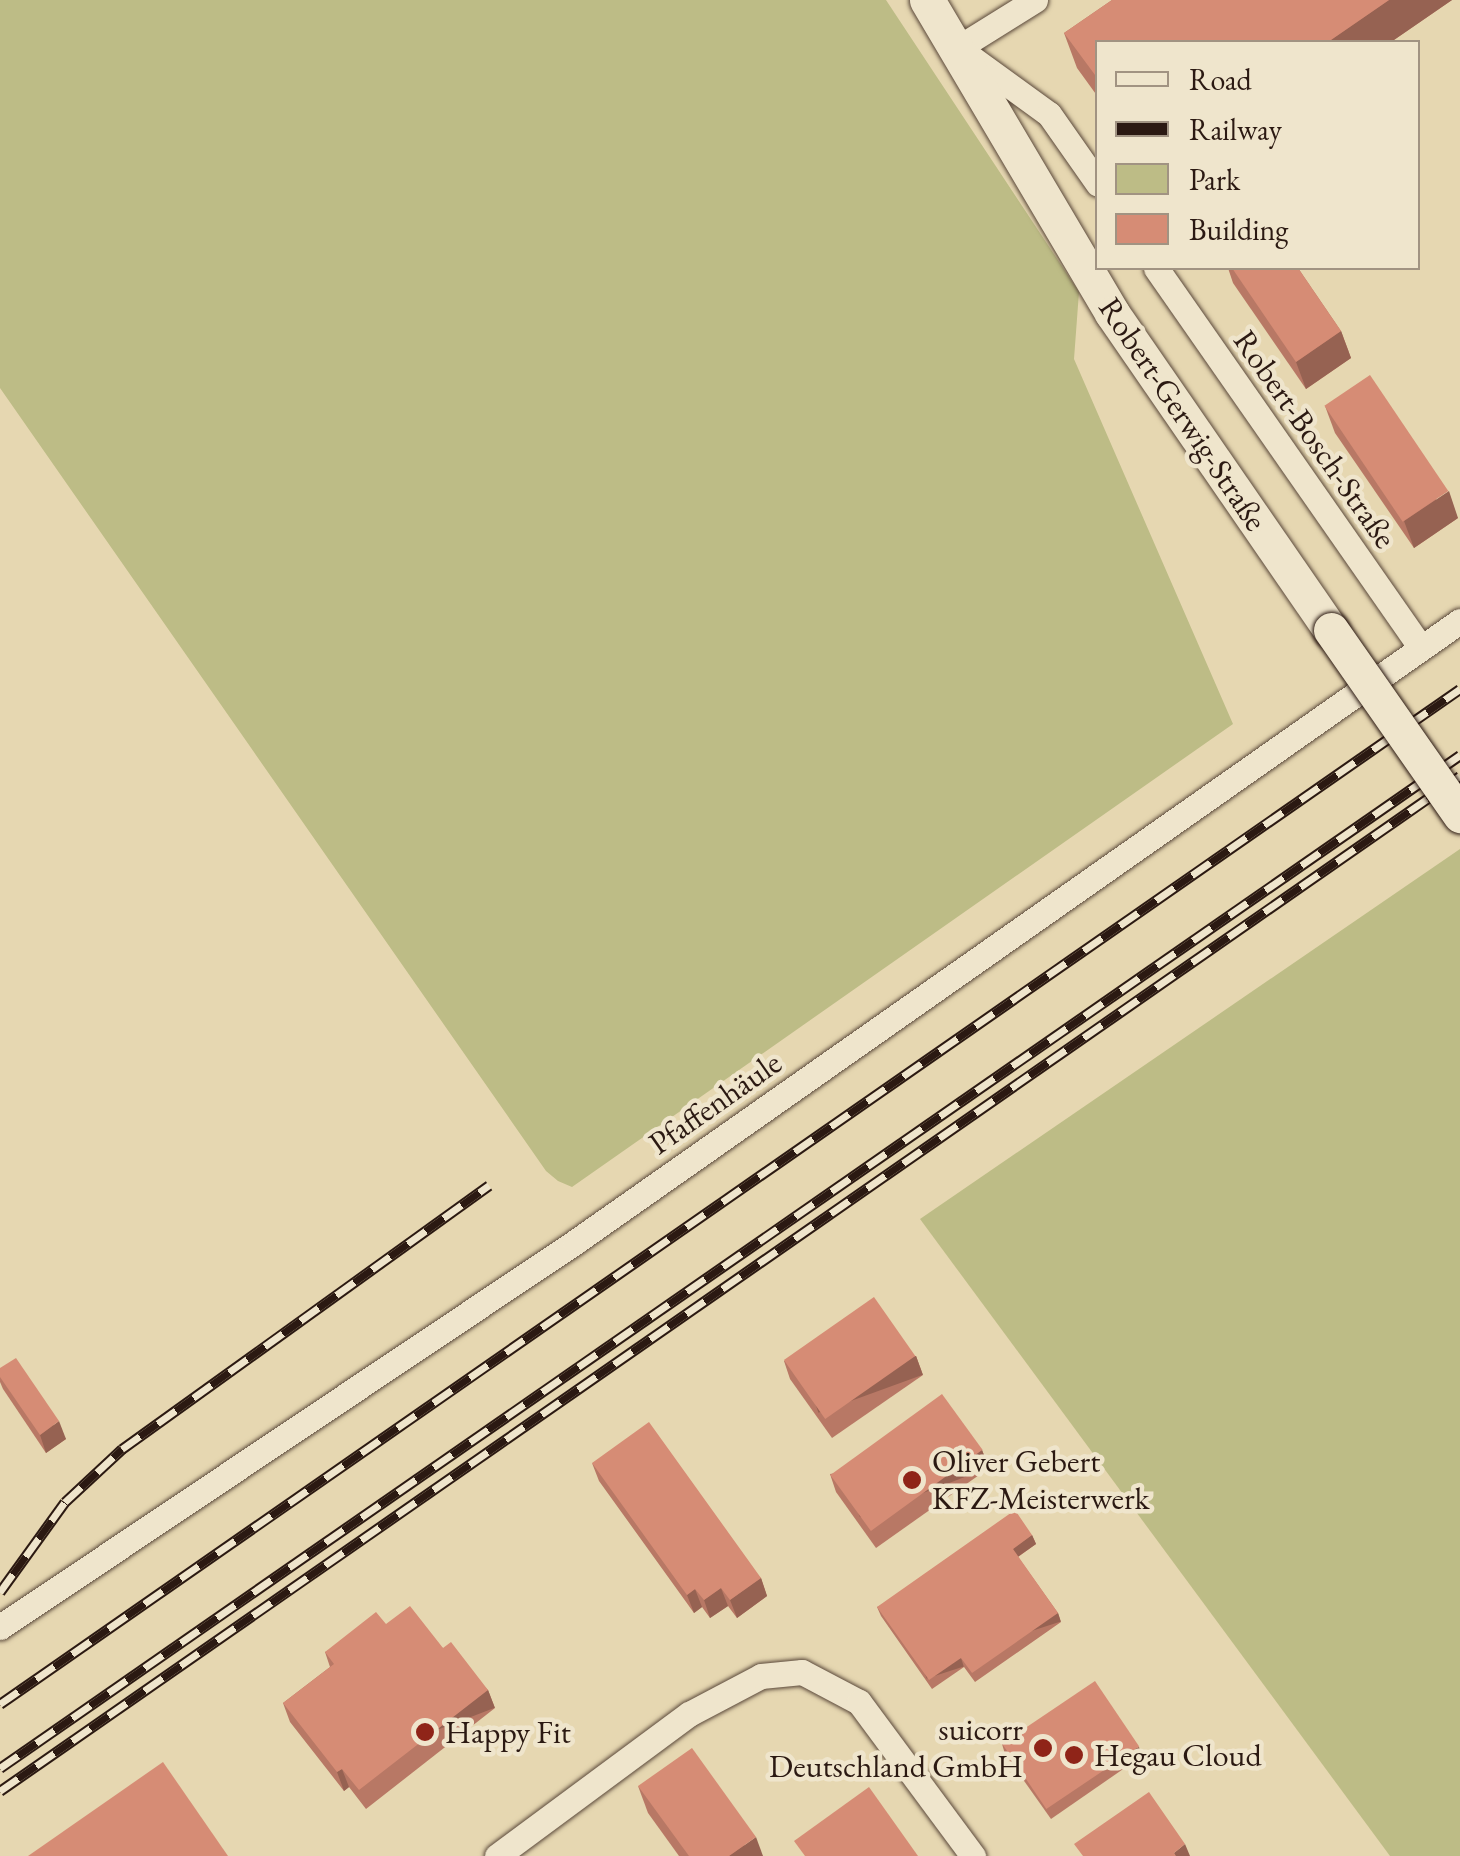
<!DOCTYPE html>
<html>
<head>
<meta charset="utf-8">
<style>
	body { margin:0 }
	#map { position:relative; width:1460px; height:1856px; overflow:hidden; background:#e6d7b1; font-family:"EB Garamond",serif }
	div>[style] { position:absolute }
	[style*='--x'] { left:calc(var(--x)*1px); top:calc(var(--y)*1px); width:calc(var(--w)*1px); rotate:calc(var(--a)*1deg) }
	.green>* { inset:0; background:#bdbc86 }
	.roads { filter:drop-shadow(0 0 2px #5a483a) drop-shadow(0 0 2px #5a483a) }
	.street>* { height:25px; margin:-12.5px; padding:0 12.5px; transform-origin:12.5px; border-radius:12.5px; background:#efe5cc }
	.secondary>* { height:35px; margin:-17.5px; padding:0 17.5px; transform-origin:17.5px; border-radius:17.5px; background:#efe5cc }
	.rail>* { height:11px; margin-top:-5.5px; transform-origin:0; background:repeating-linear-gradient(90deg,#efe5cc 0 22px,#2b1912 0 44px); box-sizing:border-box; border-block:2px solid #2b1912 }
	.bridges { filter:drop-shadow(0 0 2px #2b1912) drop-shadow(0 0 2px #2b1912) }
	.secondary-bridge>* { height:35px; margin:-17.5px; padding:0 17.5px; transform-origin:17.5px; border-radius:17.5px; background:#efe5cc }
	.wall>* { inset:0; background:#b87865 }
	.shaded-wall>* { inset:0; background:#966252; transform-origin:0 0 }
	.building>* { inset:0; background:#d68c75; transform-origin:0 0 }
	.dots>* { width:28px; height:28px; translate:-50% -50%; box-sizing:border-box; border:5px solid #efe5cc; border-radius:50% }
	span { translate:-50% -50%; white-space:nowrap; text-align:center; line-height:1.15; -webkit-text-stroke:9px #efe5cc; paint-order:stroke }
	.street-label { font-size:32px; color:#2b1912 }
	.poi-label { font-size:32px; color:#2b1912 }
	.left { translate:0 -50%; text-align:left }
	.right { translate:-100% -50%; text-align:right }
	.legend { position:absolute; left:1095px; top:40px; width:325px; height:230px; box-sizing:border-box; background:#efe5cc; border:2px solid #a19382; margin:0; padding:12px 18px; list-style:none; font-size:30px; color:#2b1912 }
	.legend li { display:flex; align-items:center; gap:20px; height:50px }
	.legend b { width:50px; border:2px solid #a19382 }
</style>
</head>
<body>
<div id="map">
	<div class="green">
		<div style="clip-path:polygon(0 0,886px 0,1079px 292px,1074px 359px,1233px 724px,572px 1187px,558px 1181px,546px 1171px,0 388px)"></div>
		<div style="clip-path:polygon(1460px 849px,1460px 1856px,1390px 1856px,920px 1219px)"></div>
	</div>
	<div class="roads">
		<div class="street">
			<div style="--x:1035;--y:0;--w:91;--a:148.1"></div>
			<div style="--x:958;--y:48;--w:112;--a:36"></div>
			<div style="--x:1049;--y:114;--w:85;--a:55"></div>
			<div style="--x:1156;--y:268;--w:463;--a:55.1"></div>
			<div style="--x:0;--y:1627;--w:692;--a:-33.8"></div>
			<div style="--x:575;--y:1242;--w:1081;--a:-35.06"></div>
			<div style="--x:497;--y:1856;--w:239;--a:-36.5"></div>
			<div style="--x:689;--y:1714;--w:81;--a:-27.8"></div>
			<div style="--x:761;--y:1676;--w:41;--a:-5.6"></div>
			<div style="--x:802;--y:1672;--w:64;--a:27.8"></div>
			<div style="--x:859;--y:1702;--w:192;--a:53.5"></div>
		</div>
		<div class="secondary">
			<div style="--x:927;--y:0;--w:364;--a:59.4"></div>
			<div style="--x:1112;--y:313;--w:385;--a:55.4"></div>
		</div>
	</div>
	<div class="rail">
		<div style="--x:0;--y:1592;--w:111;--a:-54.2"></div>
		<div style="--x:65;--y:1502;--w:78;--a:-42.9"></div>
		<div style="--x:122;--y:1449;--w:452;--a:-35.7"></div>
		<div style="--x:0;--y:1704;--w:1778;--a:-34.81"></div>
		<div style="--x:0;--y:1768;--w:1777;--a:-34.75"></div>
		<div style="--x:0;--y:1791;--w:1778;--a:-34.81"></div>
	</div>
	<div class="bridges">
		<div class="secondary-bridge">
			<div style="--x:1331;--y:630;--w:226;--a:55.1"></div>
		</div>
	</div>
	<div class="wall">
		<div style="clip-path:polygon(1112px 0,1452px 0,1391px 42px,1098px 42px,1098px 97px,1077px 68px,1064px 33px)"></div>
		<div style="clip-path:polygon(1228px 268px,1298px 268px,1341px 331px,1351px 358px,1306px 389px,1233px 283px)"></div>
		<div style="clip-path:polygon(1325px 406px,1458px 518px,1414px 548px,1335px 433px)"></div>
		<div style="clip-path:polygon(916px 1356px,923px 1375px,832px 1438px,790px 1379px,784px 1361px)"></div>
		<div style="clip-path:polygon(0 1368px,66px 1439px,46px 1453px,3px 1389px,0 1382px)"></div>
		<div style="clip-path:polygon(982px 1450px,989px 1468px,876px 1548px,836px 1492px,830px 1474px)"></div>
		<div style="clip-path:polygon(592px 1463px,761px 1578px,767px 1596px,737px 1618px,728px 1606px,710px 1618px,702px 1607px,694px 1613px,599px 1481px)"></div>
		<div style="clip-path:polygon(1032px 1535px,1036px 1544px,1018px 1557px,1058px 1613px,1061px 1622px,975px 1682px,964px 1667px,932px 1689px,881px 1616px,877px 1607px)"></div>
		<div style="clip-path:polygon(386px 1624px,443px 1648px,488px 1690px,495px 1708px,366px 1809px,349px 1787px,344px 1791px,290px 1722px,283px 1703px,330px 1667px,325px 1652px)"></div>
		<div style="clip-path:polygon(1002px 1744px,1142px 1756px,1051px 1819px,1005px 1754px)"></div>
		<div style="clip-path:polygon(638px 1786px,763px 1856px,679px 1856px,648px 1813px)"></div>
	</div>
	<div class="shaded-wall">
		<div style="clip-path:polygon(1389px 0,1452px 0,1391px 42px,1328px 42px)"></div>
		<div style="clip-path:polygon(1341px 331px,1351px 358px,1306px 389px,1296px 362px)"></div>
		<div style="clip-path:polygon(1449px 491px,1458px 518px,1414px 548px,1404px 521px)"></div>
		<div style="left:916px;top:1356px;width:20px;height:111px;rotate:70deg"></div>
		<div style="clip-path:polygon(59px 1421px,66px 1439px,46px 1453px,40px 1435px)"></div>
		<div style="left:982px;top:1450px;width:19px;height:138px;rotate:69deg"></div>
		<div style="clip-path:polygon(1032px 1535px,1036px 1544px,1016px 1558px,1013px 1549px)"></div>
		<div style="clip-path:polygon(761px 1578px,767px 1596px,737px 1618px,730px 1600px)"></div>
		<div style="clip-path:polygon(721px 1588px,728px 1606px,710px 1618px,704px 1600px)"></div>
		<div style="clip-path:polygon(695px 1589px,702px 1607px,694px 1613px,687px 1595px)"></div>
		<div style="left:1058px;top:1613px;width:9px;height:105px;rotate:72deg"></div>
		<div style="left:961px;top:1658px;width:9px;height:39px;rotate:72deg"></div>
		<div style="left:488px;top:1690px;width:19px;height:163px;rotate:69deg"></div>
		<div style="left:1139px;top:1747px;width:9px;height:112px;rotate:72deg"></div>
		<div style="clip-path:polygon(342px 1769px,349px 1787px,344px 1791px,337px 1772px)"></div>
		<div style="clip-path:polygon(756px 1837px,763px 1856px,729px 1856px)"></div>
		<div style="clip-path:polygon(1185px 1844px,1190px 1856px,1175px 1856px,1174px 1853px)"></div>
	</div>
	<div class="building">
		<div style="clip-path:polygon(1112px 0,1389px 0,1328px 42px,1098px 42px,1098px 79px,1064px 33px)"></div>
		<div style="clip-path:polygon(1232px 268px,1298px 268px,1341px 331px,1296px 362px)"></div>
		<div style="left:1370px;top:375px;width:140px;height:55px;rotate:56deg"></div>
		<div style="left:874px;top:1297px;width:72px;height:110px;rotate:55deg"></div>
		<div style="clip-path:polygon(16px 1358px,59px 1421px,40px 1435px,0 1377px,0 1368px)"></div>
		<div style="left:942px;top:1394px;width:69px;height:138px;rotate:54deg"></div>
		<div style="clip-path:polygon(649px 1422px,761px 1578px,730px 1600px,721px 1588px,704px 1600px,695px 1589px,687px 1595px,592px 1463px)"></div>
		<div style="clip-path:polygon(1015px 1510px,1032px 1535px,1013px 1549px,1058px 1613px,972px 1673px,961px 1658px,929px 1680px,877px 1607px)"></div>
		<div style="clip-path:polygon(410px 1606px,443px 1648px,451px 1642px,488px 1690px,359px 1790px,342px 1769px,337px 1772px,283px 1703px,334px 1664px,325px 1652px,376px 1612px,386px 1624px)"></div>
		<div style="left:1095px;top:1681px;width:79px;height:112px;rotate:56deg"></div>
		<div style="clip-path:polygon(692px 1748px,756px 1837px,729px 1856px,689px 1856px,638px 1786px)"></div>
		<div style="clip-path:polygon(163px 1762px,228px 1856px,28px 1856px)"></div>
		<div style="clip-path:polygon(869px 1787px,918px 1856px,805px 1856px,794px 1841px)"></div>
		<div style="clip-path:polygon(1149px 1792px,1185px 1844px,1174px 1853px,1176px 1856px,1083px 1856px,1074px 1844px)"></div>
	</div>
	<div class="dots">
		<div style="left:912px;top:1480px;background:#8f2418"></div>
		<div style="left:425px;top:1732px;background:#8f2418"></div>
		<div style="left:1043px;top:1748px;background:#8f2418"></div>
		<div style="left:1074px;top:1755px;background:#8f2418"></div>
	</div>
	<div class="street-label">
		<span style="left:1183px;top:414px;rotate:56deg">Robert-Gerwig-Straße</span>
		<span style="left:1315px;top:439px;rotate:55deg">Robert-Bosch-Straße</span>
		<span style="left:715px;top:1103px;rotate:-35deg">Pfaffenhäule</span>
	</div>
	<div class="poi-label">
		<span class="left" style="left:932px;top:1480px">Oliver Gebert<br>KFZ-Meisterwerk</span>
		<span class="right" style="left:1023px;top:1748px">suicorr<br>Deutschland GmbH</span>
		<span class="left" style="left:445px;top:1732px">Happy Fit</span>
		<span class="left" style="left:1094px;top:1755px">Hegau Cloud</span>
	</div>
	<ul class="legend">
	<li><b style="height:12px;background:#efe5cc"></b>Road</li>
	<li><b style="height:12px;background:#2b1912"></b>Railway</li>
	<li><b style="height:28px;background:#bdbc86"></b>Park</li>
	<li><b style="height:28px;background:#d68c75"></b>Building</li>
	</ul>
</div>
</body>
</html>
